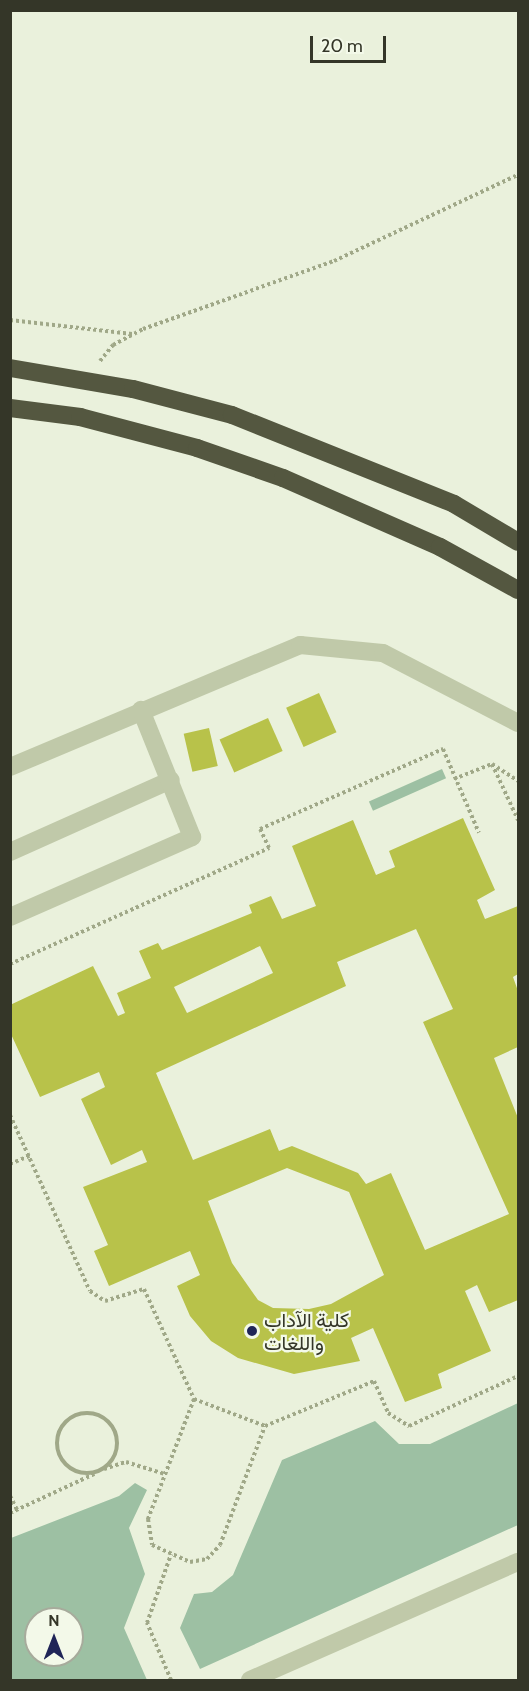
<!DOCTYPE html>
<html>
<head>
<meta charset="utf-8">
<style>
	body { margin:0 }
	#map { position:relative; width:529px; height:1691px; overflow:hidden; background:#eaf1dc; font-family:Cabin,Vazirmatn,sans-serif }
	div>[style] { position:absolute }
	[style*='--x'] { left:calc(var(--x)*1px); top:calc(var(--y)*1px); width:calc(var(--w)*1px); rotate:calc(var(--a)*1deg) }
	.green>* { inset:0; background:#9dc0a3; transform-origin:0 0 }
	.building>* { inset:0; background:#b8c24a; transform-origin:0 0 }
	.path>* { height:4px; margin-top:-2px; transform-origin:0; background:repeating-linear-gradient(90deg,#a0a888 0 3px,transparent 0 6px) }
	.path>.ring { margin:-2px; padding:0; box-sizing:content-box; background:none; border:4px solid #a0a888; border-radius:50% }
	.minor>* { height:18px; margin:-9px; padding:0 9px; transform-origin:9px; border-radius:9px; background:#c0c9a9 }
	.highway>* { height:18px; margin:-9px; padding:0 9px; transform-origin:9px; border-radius:9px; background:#545740 }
	.dots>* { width:16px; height:16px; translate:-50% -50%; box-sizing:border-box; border:3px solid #f3f9e9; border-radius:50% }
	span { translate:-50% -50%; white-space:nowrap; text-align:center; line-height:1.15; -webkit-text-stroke:4.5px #f3f9e9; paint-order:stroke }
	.poi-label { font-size:20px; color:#343628 }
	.left { translate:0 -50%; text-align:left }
	.frame { position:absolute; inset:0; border:12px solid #343628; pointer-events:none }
	.north { position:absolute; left:24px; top:1607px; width:60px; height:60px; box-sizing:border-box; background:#f3f9e9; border:2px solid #a7ab9c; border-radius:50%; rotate:0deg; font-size:16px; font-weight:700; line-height:24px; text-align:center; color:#343628 }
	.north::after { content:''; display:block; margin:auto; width:21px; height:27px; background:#1f2557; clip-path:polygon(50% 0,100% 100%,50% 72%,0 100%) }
	.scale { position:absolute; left:310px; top:36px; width:76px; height:27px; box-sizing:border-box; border:3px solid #343628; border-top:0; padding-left:8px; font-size:18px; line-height:21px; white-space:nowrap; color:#343628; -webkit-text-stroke:4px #f3f9e9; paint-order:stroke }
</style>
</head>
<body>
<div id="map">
	<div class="green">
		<div style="left:442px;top:769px;width:10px;height:80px;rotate:66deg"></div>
		<div style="clip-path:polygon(518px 1403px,518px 1525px,200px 1669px,180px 1628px,194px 1594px,212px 1592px,233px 1575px,282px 1460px,375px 1421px,399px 1444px,430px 1444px)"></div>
		<div style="clip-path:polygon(evenodd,135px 1483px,147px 1490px,129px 1528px,145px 1574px,124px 1628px,147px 1680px,11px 1680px,11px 1538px,119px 1496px,135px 1483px,36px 1619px,72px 1619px,72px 1655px,36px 1655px,36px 1619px)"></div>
	</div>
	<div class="building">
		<div style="left:319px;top:693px;width:43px;height:36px;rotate:66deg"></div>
		<div style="left:268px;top:718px;width:36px;height:53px;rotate:66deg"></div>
		<div style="left:209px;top:728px;width:39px;height:26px;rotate:77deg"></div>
		<div style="clip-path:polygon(evenodd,463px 818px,495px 890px,477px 900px,485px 919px,518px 906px,518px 974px,513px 977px,518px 991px,518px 1047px,494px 1058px,518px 1118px,518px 1300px,489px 1312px,477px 1285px,465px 1291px,491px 1351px,438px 1374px,442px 1388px,405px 1402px,373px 1328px,351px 1338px,360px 1361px,294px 1374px,238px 1358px,211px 1341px,190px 1316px,177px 1286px,200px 1275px,190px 1251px,109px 1286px,94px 1251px,108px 1245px,83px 1187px,147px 1162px,142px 1150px,111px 1165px,81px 1099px,105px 1087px,99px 1072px,40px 1097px,10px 1032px,10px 1005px,93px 966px,118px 1016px,125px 1013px,117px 993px,151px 978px,139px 951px,158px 943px,162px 950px,252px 913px,249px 905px,271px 896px,282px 919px,316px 906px,292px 846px,353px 820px,376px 875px,395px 867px,389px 851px,463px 818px,416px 929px,453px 1009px,423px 1022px,509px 1214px,425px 1250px,391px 1173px,366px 1184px,358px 1173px,292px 1146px,279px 1151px,270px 1129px,193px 1160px,156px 1073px,346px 986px,337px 962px,416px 929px,463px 818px,260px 946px,273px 973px,187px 1013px,174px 987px,260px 946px,463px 818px,287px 1168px,349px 1192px,384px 1275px,331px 1304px,309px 1309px,273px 1308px,258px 1300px,232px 1263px,208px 1201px,287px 1168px)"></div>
	</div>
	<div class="path">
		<div style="--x:10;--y:320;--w:123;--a:6.5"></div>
		<div style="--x:100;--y:361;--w:21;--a:-51"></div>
		<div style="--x:113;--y:345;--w:34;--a:-28"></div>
		<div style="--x:143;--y:329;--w:203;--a:-19.6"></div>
		<div style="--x:334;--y:261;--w:203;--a:-25.1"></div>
		<div style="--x:492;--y:764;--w:62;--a:65.1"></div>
		<div style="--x:454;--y:779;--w:41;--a:-21.5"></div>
		<div style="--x:492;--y:764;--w:31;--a:33"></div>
		<div style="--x:10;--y:964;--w:284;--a:-24.1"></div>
		<div style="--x:269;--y:848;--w:21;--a:-115"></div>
		<div style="--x:260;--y:829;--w:200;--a:-23.6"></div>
		<div style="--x:443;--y:749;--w:91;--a:66.8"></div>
		<div style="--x:10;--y:1115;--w:193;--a:65.6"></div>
		<div style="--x:90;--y:1291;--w:18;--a:34"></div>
		<div style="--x:105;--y:1301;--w:41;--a:-17.1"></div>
		<div style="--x:144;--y:1289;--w:121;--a:65.6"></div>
		<div style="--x:194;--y:1399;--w:76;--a:20.8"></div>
		<div style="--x:265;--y:1426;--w:118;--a:-22.4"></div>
		<div style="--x:374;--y:1381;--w:35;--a:66"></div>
		<div style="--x:388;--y:1413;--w:25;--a:32"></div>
		<div style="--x:409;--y:1426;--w:120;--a:-24.6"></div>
		<div style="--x:10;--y:1164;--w:21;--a:-23"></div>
		<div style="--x:194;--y:1399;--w:129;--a:111"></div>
		<div style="--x:148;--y:1519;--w:26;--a:81"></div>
		<div style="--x:152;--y:1545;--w:42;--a:24.1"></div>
		<div style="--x:190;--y:1562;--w:17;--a:-10"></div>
		<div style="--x:207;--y:1559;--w:19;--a:-47"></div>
		<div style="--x:220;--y:1545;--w:127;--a:-69.3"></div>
		<div class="ring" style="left:57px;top:1413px;width:56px;height:56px"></div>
		<div style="--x:104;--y:1469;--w:23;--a:-18"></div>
		<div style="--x:126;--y:1462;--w:41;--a:17.1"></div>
		<div style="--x:10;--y:1496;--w:16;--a:63"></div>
		<div style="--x:10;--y:1513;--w:93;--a:-24.9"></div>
		<div style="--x:171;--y:1680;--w:62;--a:-112.8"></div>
		<div style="--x:147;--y:1623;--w:73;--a:-70.8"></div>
	</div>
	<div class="minor">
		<div style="--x:10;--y:767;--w:315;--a:-22.8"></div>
		<div style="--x:300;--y:645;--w:83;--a:5.5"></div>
		<div style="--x:383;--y:653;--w:152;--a:27.4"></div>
		<div style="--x:10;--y:852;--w:176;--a:-24.1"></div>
		<div style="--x:10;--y:917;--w:199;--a:-23.7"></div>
		<div style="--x:192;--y:837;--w:137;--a:-111.9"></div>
		<div style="--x:250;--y:1680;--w:293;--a:-23.8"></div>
	</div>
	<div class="highway">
		<div style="--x:10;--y:368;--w:125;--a:9.7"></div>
		<div style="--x:133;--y:389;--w:102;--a:14.7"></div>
		<div style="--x:232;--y:415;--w:239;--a:21.8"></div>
		<div style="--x:454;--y:504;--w:74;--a:30.7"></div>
		<div style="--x:10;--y:408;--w:71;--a:7.3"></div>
		<div style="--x:80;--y:417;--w:121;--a:14.8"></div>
		<div style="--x:197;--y:448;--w:91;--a:19.2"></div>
		<div style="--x:283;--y:478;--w:171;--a:23.7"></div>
		<div style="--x:440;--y:547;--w:89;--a:28.9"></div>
	</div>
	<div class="dots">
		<div style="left:252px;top:1331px;background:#1f2557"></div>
	</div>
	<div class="poi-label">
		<span class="left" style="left:264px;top:1332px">كلية الآداب<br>واللغات</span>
	</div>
	<div class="frame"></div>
	<div class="north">N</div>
	<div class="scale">20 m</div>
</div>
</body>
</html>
